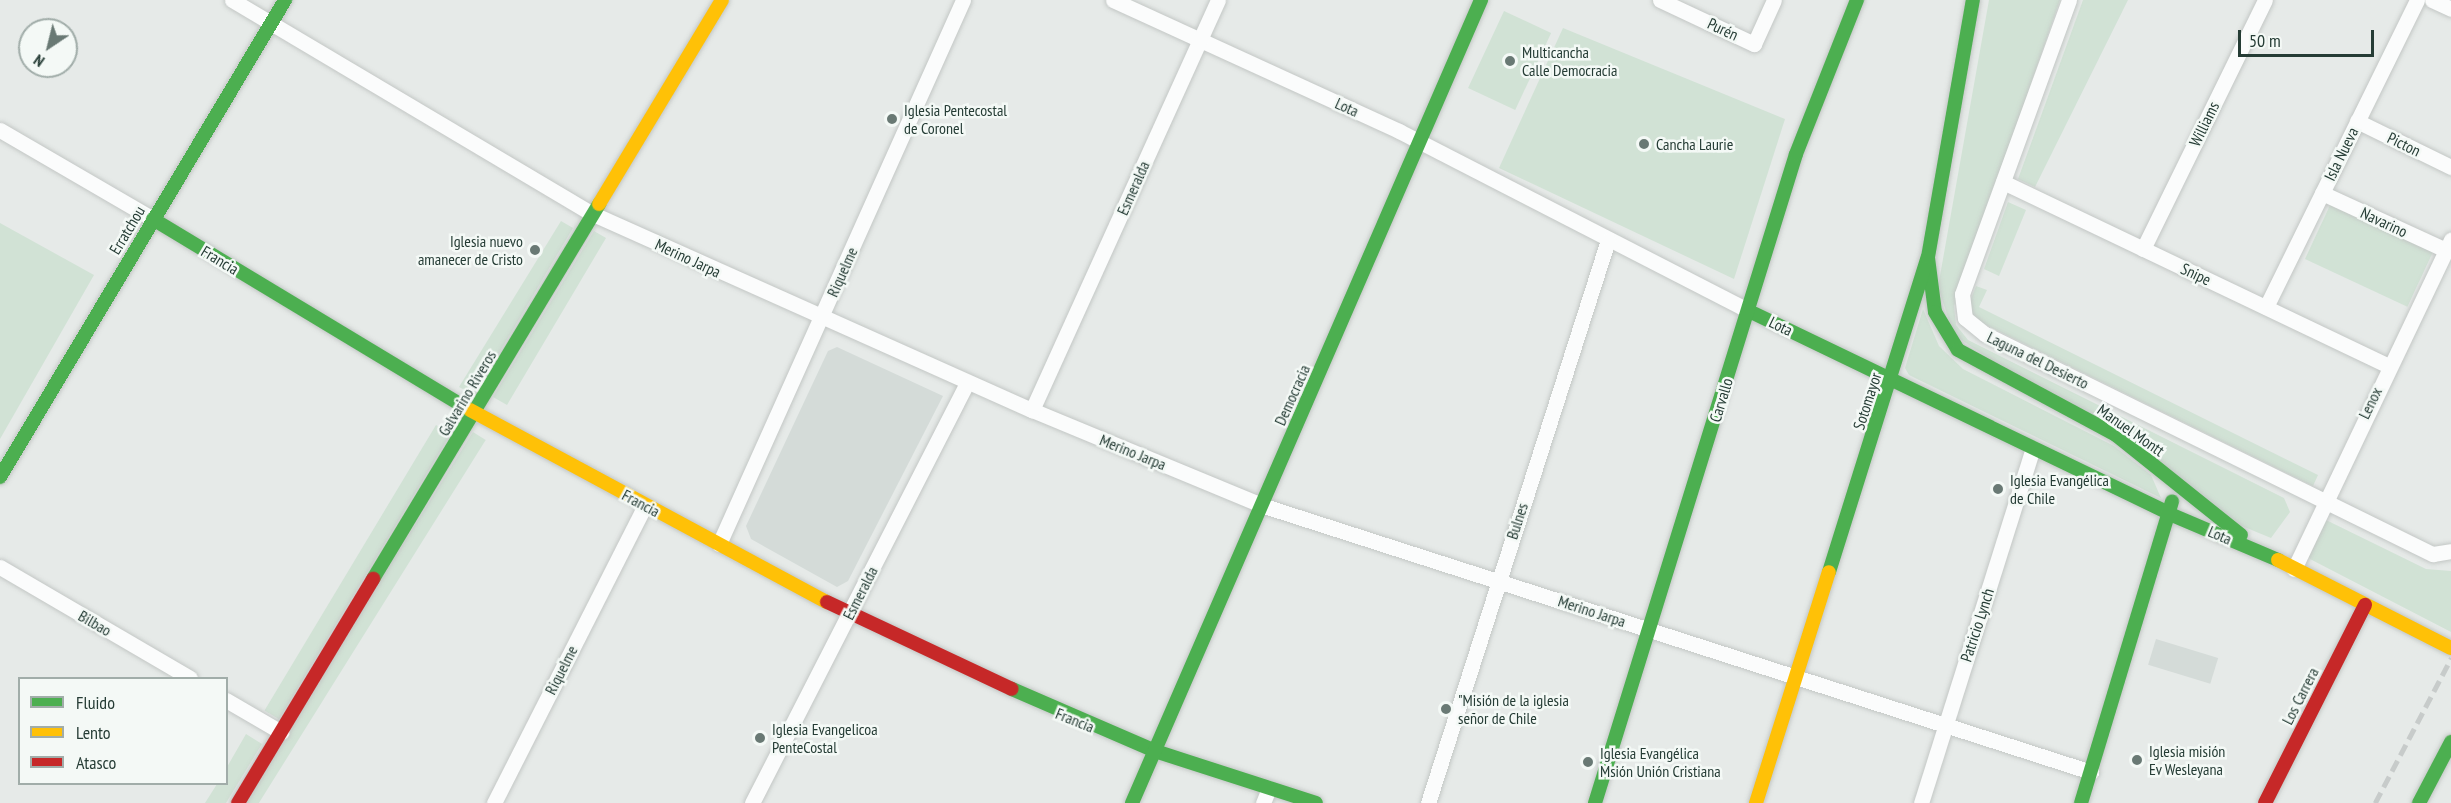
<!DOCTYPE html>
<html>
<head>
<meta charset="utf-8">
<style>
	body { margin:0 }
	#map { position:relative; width:2451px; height:803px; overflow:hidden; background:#e6eae8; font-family:"PT Sans Narrow",sans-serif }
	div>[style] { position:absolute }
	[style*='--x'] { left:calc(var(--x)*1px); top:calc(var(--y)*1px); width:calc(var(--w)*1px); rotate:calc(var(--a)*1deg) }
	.built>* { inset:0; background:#d4dbd8; transform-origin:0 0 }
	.green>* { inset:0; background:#d1e2d5; transform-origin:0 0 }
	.roads { filter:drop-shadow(0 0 2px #c3c7c5) drop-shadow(0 0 2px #c3c7c5) }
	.street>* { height:15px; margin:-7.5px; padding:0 7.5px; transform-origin:7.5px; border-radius:7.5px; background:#fbfcfc }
	.fast>* { height:14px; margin:-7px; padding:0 7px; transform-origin:7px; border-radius:7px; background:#4caf50 }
	.slow>* { height:14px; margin:-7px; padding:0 7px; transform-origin:7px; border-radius:7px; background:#ffc107 }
	.jam>* { height:14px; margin:-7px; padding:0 7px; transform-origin:7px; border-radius:7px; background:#c62828 }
	.rail>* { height:4.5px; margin-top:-2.25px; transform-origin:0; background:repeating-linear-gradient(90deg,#c7cbca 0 12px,transparent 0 18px) }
	.dots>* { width:16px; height:16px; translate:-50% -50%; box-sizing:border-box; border:3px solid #f4f9f6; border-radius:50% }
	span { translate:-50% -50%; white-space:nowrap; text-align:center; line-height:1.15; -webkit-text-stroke:5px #f4f9f6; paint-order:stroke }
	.street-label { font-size:16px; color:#253c35 }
	.poi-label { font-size:16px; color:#253c35 }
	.left { translate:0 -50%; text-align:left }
	.right { translate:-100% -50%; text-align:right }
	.legend { position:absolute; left:18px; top:677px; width:210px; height:108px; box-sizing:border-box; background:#f4f9f6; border:2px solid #a1ada9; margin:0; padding:8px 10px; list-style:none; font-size:18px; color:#253c35 }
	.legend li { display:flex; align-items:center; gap:12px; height:30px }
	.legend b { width:30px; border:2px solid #a1ada9 }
	.north { position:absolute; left:18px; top:18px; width:60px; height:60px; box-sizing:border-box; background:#f4f9f6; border:2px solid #a1ada9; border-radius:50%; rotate:215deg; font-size:16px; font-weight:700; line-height:24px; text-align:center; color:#253c35 }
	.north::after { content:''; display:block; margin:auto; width:21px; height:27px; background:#697974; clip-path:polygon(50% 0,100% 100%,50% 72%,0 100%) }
	.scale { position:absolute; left:2238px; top:30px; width:136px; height:27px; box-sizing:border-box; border:3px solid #253c35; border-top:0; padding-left:8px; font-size:18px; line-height:21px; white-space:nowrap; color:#253c35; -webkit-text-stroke:4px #f4f9f6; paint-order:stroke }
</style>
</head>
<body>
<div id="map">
	<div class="built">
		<div style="clip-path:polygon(837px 347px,943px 396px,848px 581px,837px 587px,751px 539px,746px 526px,828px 351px)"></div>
		<div style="left:2156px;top:639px;width:65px;height:27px;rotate:17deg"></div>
	</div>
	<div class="green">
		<div style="clip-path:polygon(1989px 0,2060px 0,1954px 306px,1956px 325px,1968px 340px,2284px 498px,2290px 512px,2271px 538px,2237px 524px,1954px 335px,1938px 287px)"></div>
		<div style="clip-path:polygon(2083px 0,2128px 0,2035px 187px,2018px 179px)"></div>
		<div style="left:1504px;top:11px;width:52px;height:85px;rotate:25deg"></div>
		<div style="clip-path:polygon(1563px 28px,1785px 119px,1734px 279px,1499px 168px)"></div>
		<div style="left:2332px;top:201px;width:113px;height:64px;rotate:25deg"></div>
		<div style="clip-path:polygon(2008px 202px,2026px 210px,1999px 276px,1984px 269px)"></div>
		<div style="clip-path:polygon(561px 221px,573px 228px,474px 395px,459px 387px)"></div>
		<div style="clip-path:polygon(0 223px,94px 275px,0 439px)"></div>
		<div style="clip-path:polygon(594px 231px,606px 238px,507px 405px,493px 397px)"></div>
		<div style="clip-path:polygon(1976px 286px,1987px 290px,1979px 307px,2318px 475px,2313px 486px,1974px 319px,1969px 304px)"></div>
		<div style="clip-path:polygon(1923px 309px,1939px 346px,1963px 369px,2114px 446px,2151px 475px,2161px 498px,1909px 375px,1905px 368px)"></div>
		<div style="left:436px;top:425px;width:17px;height:333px;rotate:31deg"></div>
		<div style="left:473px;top:432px;width:15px;height:434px;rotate:32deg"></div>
		<div style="clip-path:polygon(2326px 520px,2426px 569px,2451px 571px,2451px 632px,2310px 559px,2305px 551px)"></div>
		<div style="clip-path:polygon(246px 734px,262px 744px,226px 803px,205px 803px,217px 784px,226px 784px,227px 767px)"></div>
	</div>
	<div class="roads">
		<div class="street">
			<div style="--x:232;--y:0;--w:420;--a:30.7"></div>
			<div style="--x:593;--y:214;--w:481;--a:24.1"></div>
			<div style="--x:1032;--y:410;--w:248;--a:22.5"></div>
			<div style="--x:1261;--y:505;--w:872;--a:17.83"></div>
			<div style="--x:1113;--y:0;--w:315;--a:24.6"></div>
			<div style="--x:1399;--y:131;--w:394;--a:27.2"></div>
			<div style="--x:1660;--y:0;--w:104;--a:25.1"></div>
			<div style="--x:1754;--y:44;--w:48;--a:-65.6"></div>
			<div style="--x:2069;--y:0;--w:313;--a:110"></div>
			<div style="--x:1962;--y:294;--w:24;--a:83"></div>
			<div style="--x:1965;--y:318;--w:26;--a:39"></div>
			<div style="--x:1985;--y:334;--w:499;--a:26.2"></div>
			<div style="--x:2433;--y:554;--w:18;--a:-9"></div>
			<div style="--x:2432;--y:0;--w:21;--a:25"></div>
			<div style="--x:2357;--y:121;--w:105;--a:26.1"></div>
			<div style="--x:0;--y:130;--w:177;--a:30.2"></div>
			<div style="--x:2003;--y:182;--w:428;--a:25.5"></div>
			<div style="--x:2322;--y:193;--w:136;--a:24.7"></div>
			<div style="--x:2143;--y:249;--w:277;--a:-63.9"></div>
			<div style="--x:2266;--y:307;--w:342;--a:-63.8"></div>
			<div style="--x:1032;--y:410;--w:450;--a:-65.6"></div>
			<div style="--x:719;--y:544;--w:596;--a:-65.84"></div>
			<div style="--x:0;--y:567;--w:220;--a:30.3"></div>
			<div style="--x:2294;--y:569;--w:365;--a:-64.5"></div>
			<div style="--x:226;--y:700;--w:64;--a:30.2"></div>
			<div style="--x:494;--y:803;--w:334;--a:-63.1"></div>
			<div style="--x:752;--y:803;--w:472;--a:-62.9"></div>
			<div style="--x:1263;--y:803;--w:16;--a:-68"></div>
			<div style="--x:1428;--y:803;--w:591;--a:-72.27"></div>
			<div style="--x:1921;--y:803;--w:372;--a:-72.5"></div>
		</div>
		<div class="fast">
			<div style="--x:153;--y:219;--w:370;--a:31.1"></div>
			<div style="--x:1928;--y:258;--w:54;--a:82.6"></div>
			<div style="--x:1935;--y:312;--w:44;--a:58.8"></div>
			<div style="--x:1958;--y:350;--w:179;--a:28.3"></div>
			<div style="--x:2116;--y:435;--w:160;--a:38.7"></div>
			<div style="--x:1749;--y:311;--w:470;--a:25.7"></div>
			<div style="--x:2172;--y:515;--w:115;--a:23"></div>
			<div style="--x:0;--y:477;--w:556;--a:-59.14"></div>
			<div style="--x:1829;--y:572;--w:330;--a:-72.6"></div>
			<div style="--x:1928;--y:257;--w:261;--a:-80.1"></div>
			<div style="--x:373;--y:579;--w:438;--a:-58.9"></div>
			<div style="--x:1012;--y:689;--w:156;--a:23.4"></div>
			<div style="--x:1155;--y:751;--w:169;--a:17.9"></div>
			<div style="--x:1132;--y:803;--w:876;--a:-66.51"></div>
			<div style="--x:1595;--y:803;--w:679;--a:-72.79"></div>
			<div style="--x:1796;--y:154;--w:166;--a:-68.4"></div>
			<div style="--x:2081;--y:803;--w:315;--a:-73.2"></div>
			<div style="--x:2419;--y:803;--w:69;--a:-62.3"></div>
		</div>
		<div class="slow">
			<div style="--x:599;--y:204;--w:238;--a:-58.9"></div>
			<div style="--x:470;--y:410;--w:405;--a:28.3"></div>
			<div style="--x:2278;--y:560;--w:194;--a:27"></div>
			<div style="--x:1756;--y:803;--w:242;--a:-72.5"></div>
		</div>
		<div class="jam">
			<div style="--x:827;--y:602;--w:204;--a:25.2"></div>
			<div style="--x:238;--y:803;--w:262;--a:-58.9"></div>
			<div style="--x:2265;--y:803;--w:222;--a:-63.2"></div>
		</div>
	</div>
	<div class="rail">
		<div style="--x:2375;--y:803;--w:164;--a:-62.3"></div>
	</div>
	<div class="dots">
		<div style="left:1510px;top:61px;background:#697974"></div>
		<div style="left:892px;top:119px;background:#697974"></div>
		<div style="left:1644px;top:144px;background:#697974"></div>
		<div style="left:535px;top:250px;background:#697974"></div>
		<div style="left:1998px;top:489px;background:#697974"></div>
		<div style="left:1446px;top:709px;background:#697974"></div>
		<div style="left:760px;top:738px;background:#697974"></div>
		<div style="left:2137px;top:760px;background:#697974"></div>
		<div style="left:1588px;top:762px;background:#697974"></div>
	</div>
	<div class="street-label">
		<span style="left:1723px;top:29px;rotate:25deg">Purén</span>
		<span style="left:1347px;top:107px;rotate:24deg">Lota</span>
		<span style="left:2204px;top:124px;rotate:-64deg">Williams</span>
		<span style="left:2404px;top:144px;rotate:26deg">Picton</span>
		<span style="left:2341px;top:154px;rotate:-64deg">Isla Nueva</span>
		<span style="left:1133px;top:188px;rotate:-66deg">Esmeralda</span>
		<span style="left:2384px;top:222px;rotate:25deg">Navarino</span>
		<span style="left:127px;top:230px;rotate:-59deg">Erratchou</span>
		<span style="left:688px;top:258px;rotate:25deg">Merino Jarpa</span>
		<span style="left:220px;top:260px;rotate:31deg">Francia</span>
		<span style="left:842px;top:272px;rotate:-66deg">Riquelme</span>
		<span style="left:2196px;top:274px;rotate:25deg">Snipe</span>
		<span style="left:1781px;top:326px;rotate:26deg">Lota</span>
		<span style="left:2038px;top:360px;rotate:26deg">Laguna del Desierto</span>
		<span style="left:467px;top:393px;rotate:-59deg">Galvarino Riveros</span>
		<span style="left:1292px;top:395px;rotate:-66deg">Democracia</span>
		<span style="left:1721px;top:400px;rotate:-73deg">Carvallo</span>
		<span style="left:1867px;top:401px;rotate:-72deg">Sotomayor</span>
		<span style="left:2370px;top:403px;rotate:-64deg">Lenox</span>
		<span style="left:2131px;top:430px;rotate:35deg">Manuel Montt</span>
		<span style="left:1133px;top:452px;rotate:22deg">Merino Jarpa</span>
		<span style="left:641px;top:503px;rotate:28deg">Francia</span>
		<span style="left:1517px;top:521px;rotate:-72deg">Bulnes</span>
		<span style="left:2220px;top:535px;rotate:23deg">Lota</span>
		<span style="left:860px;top:593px;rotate:-63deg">Esmeralda</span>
		<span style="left:1592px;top:611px;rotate:18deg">Merino Jarpa</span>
		<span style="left:95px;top:623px;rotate:30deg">Bilbao</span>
		<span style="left:1977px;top:625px;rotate:-72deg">Patricio Lynch</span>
		<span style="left:561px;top:670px;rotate:-63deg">Riquelme</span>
		<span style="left:2300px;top:696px;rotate:-63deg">Los Carrera</span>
		<span style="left:1075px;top:720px;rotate:22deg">Francia</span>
	</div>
	<div class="poi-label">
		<span class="left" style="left:1522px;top:61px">Multicancha<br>Calle Democracia</span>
		<span class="left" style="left:904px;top:119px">Iglesia Pentecostal<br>de Coronel</span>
		<span class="left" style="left:1656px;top:144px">Cancha Laurie</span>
		<span class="right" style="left:523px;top:250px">Iglesia nuevo<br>amanecer de Cristo</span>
		<span class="left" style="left:2010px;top:489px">Iglesia Evangélica<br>de Chile</span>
		<span class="left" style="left:1458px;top:709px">"Misión de la iglesia<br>señor de Chile</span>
		<span class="left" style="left:772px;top:738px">Iglesia Evangelicoa<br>PenteCostal</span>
		<span class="left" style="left:2149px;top:760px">Iglesia misión<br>Ev Wesleyana</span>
		<span class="left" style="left:1600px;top:762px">Iglesia Evangélica<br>Msión Unión Cristiana</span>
	</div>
	<ul class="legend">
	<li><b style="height:8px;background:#4caf50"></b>Fluido</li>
	<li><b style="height:8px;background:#ffc107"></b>Lento</li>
	<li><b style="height:8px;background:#c62828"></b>Atasco</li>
	</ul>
	<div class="north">N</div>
	<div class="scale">50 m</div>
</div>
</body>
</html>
